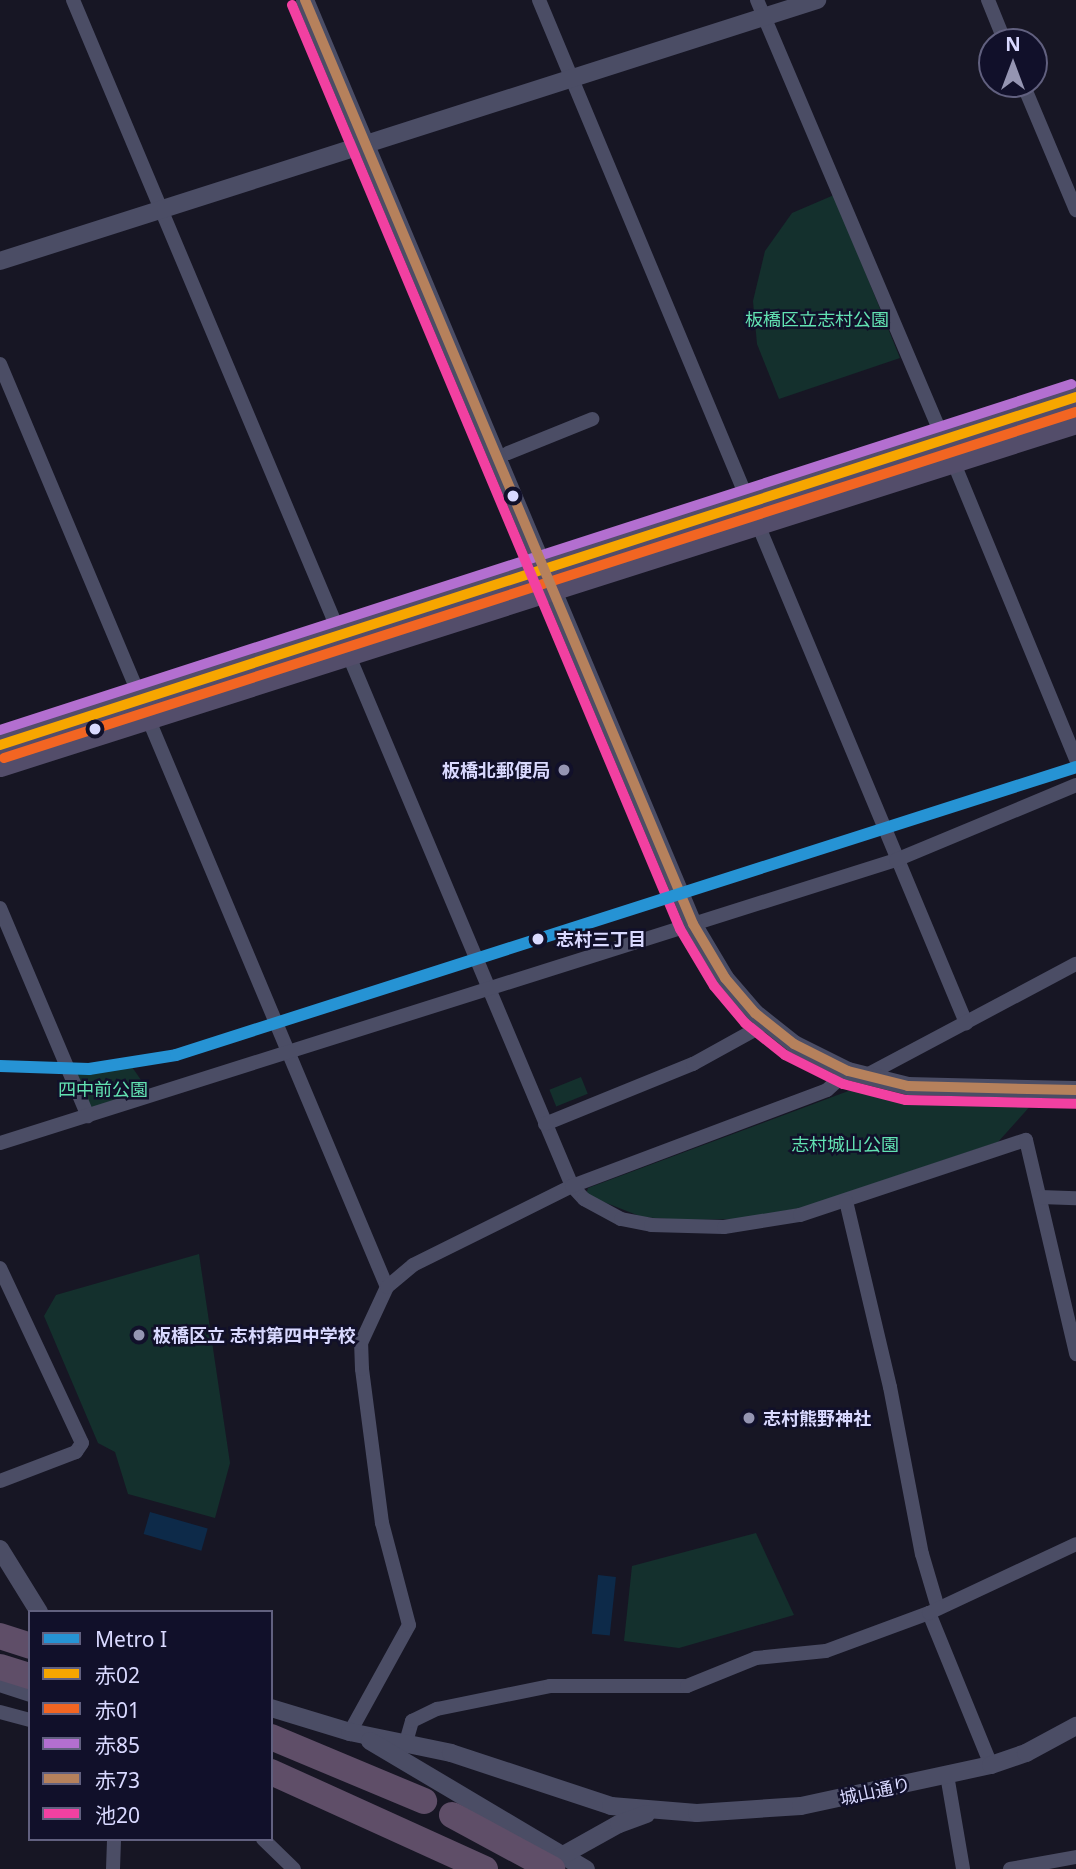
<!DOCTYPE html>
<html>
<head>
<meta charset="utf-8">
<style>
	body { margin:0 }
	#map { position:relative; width:1076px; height:1869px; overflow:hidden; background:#171624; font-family:"Noto Sans","Noto Sans JP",sans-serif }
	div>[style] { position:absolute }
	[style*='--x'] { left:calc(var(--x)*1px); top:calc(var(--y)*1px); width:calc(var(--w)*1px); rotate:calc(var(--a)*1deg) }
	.green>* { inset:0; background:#14302d; transform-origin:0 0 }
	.water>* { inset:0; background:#0d2a49; transform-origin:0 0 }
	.minor>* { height:14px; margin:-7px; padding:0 7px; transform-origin:7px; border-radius:7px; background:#4b4d65 }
	.tertiary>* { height:18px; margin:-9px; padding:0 9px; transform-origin:9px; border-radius:9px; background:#4b4d65 }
	.primary>* { height:23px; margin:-11.5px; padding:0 11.5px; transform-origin:11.5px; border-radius:11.5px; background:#534d6a }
	.motorway>* { height:26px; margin:-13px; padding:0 13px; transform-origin:13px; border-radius:13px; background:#5f4e68 }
	.bus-1>* { height:10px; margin:-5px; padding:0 5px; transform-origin:5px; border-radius:5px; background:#f7a600 }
	.bus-2>* { height:10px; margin:-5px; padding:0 5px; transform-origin:5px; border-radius:5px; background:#f26522 }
	.bus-3>* { height:10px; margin:-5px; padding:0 5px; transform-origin:5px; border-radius:5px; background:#b36fd0 }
	.bus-4>* { height:10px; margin:-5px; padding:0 5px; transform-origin:5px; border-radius:5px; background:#b6815c }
	.bus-5>* { height:10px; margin:-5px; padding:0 5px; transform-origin:5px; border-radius:5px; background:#f240a1 }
	.metro-1>* { height:12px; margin:-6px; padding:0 6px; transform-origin:6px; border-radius:6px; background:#2693d4 }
	.dots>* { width:19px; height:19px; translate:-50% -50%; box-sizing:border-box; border:4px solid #11102a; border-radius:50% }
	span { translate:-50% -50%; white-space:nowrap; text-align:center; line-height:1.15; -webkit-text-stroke:5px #11102a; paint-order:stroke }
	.park-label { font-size:18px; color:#62e2b2 }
	.poi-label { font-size:18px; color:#d9d9ff; font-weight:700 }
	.right { translate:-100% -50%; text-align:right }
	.left { translate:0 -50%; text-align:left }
	.stop-label { font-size:18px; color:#d9d9ff; font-weight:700 }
	.street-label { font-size:18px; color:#d9d9ff }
	.legend { position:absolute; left:28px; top:1610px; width:245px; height:231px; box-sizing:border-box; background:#11102a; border:2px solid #61607f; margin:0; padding:9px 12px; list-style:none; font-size:21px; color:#d9d9ff }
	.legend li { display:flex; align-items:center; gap:14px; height:35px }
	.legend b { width:35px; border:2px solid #61607f }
	.north { position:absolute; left:978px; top:28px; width:70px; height:70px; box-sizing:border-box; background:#11102a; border:2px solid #61607f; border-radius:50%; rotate:0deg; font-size:19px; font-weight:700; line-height:28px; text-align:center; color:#d9d9ff }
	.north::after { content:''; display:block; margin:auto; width:24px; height:32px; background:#9595b2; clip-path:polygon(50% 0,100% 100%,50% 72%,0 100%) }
</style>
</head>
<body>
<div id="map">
	<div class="green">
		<div style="clip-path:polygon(834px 195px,900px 358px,779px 399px,757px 344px,753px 301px,765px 251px,792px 213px)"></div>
		<div style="clip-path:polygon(130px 1064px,152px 1096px,88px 1116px,69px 1070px)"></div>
		<div style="left:581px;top:1077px;width:18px;height:34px;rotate:68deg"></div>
		<div style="clip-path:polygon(851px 1090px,922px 1101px,1032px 1104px,998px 1142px,801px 1208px,737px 1219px,682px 1220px,642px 1217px,586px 1195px,588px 1188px)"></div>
		<div style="clip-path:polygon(199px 1254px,230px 1463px,215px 1518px,128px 1494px,115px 1452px,98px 1443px,44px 1316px,56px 1295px)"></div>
		<div style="clip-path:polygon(756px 1533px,794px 1615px,679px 1648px,624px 1641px,632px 1566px)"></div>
	</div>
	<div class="water">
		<div style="left:150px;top:1512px;width:60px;height:23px;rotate:16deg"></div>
		<div style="left:598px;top:1575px;width:18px;height:59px;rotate:6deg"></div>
	</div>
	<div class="minor">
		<div style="--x:73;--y:0;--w:1287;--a:67.18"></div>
		<div style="--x:572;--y:1186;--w:18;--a:47"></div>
		<div style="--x:584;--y:1199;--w:42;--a:28.4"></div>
		<div style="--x:621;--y:1219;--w:31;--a:11"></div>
		<div style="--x:651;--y:1225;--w:73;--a:1.6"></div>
		<div style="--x:724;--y:1227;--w:77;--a:-9"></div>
		<div style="--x:800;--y:1215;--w:238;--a:-18.4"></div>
		<div style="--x:1026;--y:1140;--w:220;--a:76.8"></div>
		<div style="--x:539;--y:0;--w:1109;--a:67.34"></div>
		<div style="--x:757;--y:0;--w:479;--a:67"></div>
		<div style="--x:988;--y:0;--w:45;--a:68"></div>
		<div style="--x:1023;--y:84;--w:137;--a:67.2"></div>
		<div style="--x:0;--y:364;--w:363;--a:67.2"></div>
		<div style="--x:508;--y:453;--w:91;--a:-22"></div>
		<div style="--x:953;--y:461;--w:322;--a:67.6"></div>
		<div style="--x:148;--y:718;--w:617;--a:67.22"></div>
		<div style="--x:0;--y:908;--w:226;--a:67.1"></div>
		<div style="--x:865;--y:1076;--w:239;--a:-28"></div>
		<div style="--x:545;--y:1124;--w:160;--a:-22.1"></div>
		<div style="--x:693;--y:1064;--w:85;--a:-29"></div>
		<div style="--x:0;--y:1143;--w:940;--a:-17.53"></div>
		<div style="--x:896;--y:860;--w:195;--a:-22.6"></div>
		<div style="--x:1040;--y:1197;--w:36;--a:2"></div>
		<div style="--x:846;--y:1201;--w:191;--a:76.7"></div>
		<div style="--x:890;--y:1387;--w:170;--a:79.2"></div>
		<div style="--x:922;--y:1554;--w:56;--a:73.5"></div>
		<div style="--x:0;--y:1268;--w:193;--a:64.9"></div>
		<div style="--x:82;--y:1443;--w:11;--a:124"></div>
		<div style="--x:76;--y:1452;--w:81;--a:159.1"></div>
		<div style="--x:929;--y:1613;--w:164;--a:67.8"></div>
		<div style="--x:0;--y:1712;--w:31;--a:15"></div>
		<div style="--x:350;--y:1732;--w:122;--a:-61.1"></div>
		<div style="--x:409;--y:1625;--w:106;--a:-104.8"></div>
		<div style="--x:382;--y:1523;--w:155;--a:-97.4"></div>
		<div style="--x:362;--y:1369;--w:26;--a:-92"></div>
		<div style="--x:361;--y:1343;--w:62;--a:-65.1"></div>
		<div style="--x:387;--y:1287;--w:34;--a:-40"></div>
		<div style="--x:413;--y:1265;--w:178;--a:-26.4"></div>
		<div style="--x:572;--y:1186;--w:272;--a:-20.6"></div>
		<div style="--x:827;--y:1090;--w:28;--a:-42"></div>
		<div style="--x:406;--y:1742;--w:22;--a:-74"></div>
		<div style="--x:412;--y:1721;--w:28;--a:-26"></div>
		<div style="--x:437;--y:1709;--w:115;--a:-11.5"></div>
		<div style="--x:550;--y:1686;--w:137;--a:0"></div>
		<div style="--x:687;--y:1686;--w:74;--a:-22.1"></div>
		<div style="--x:756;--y:1658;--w:70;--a:-5.7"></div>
		<div style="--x:826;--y:1651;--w:110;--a:-20.3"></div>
		<div style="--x:929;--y:1613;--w:162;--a:-25.1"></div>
		<div style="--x:947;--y:1775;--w:95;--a:80.3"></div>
		<div style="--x:263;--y:1839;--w:43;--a:44.1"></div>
		<div style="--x:113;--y:1869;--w:30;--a:-88"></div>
		<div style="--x:1010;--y:1869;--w:67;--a:-10.3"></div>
	</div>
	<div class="tertiary">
		<div style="--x:305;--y:0;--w:1002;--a:67.22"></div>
		<div style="--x:693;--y:924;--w:63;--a:59.3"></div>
		<div style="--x:725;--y:978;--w:46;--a:49.4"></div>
		<div style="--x:755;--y:1013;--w:50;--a:38.5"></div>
		<div style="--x:794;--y:1044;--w:60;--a:26.6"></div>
		<div style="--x:848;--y:1071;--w:62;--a:14"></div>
		<div style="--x:908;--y:1086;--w:168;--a:1.4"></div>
		<div style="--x:0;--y:261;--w:858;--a:-17.72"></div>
		<div style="--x:0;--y:1549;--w:74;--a:58.2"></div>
		<div style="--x:0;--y:1683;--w:32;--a:18"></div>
		<div style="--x:271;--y:1708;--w:83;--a:16.9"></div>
		<div style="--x:350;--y:1732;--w:103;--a:11.7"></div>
		<div style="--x:451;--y:1753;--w:169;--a:18.3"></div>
		<div style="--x:611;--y:1806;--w:86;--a:4.7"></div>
		<div style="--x:697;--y:1813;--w:104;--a:-3.9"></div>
		<div style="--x:801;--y:1806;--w:194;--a:-12.2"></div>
		<div style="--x:991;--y:1765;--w:37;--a:-19"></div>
		<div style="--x:1026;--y:1753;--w:57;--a:-28.4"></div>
		<div style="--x:370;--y:1741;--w:251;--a:30.7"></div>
		<div style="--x:556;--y:1859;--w:72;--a:-29.1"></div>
		<div style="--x:619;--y:1824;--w:29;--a:-20"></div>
	</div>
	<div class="primary">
		<div style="--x:0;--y:745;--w:1131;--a:-17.92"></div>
		<div style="--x:0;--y:765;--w:1129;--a:-17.68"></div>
	</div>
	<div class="motorway">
		<div style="--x:0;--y:1636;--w:32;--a:18"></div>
		<div style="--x:0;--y:1667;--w:31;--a:17"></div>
		<div style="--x:271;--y:1737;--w:166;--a:22.7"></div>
		<div style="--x:271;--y:1772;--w:235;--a:24.4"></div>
		<div style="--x:452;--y:1815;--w:114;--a:28.4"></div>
	</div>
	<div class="bus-1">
		<div style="--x:0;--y:745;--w:1131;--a:-17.92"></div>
	</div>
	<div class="bus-2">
		<div style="--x:4;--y:758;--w:1126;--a:-17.89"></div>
	</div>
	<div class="bus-3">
		<div style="--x:0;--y:730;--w:1126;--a:-17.89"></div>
	</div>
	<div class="bus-4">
		<div style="--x:305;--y:0;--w:1002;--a:67.22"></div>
		<div style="--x:693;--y:924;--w:63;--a:59.3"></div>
		<div style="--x:725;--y:978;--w:46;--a:49.4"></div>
		<div style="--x:755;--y:1013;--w:50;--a:38.5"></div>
		<div style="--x:794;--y:1044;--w:60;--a:26.6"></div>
		<div style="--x:848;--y:1071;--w:62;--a:14"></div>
		<div style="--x:908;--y:1086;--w:168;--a:1.4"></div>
	</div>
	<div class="bus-5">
		<div style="--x:292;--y:5;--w:1002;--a:67.22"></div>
		<div style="--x:680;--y:929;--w:66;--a:59.2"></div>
		<div style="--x:714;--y:986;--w:48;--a:50"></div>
		<div style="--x:745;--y:1023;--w:51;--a:38.7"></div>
		<div style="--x:785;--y:1055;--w:65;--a:26.6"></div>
		<div style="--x:843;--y:1084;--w:65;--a:14.3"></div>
		<div style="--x:906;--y:1100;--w:170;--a:1.3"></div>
	</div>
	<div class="metro-1">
		<div style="--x:0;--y:1066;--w:89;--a:1.9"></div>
		<div style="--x:89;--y:1069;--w:88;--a:-9.1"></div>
		<div style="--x:176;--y:1055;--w:945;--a:-17.74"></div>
	</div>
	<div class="dots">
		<div style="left:513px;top:496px;background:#d9d9ff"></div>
		<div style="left:95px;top:729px;background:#d9d9ff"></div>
		<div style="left:564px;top:770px;background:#9595b2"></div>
		<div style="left:538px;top:939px;background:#d9d9ff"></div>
		<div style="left:139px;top:1335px;background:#9595b2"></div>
		<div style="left:749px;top:1418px;background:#9595b2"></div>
	</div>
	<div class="park-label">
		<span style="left:817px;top:319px">板橋区立志村公園</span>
		<span style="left:103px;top:1089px">四中前公園</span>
		<span style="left:845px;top:1144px">志村城山公園</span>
	</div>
	<div class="poi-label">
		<span class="right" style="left:550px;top:770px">板橋北郵便局</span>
		<span class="left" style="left:153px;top:1335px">板橋区立 志村第四中学校</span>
		<span class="left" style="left:763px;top:1418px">志村熊野神社</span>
	</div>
	<div class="stop-label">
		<span class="left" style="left:556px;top:939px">志村三丁目</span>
	</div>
	<div class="street-label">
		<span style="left:875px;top:1791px;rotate:-12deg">城山通り</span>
	</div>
	<ul class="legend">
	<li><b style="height:9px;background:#2693d4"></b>Metro I</li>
	<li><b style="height:9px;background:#f7a600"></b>赤02</li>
	<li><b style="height:9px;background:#f26522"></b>赤01</li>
	<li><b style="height:9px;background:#b36fd0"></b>赤85</li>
	<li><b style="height:9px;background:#b6815c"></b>赤73</li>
	<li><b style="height:9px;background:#f240a1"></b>池20</li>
	</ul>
	<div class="north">N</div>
</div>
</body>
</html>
